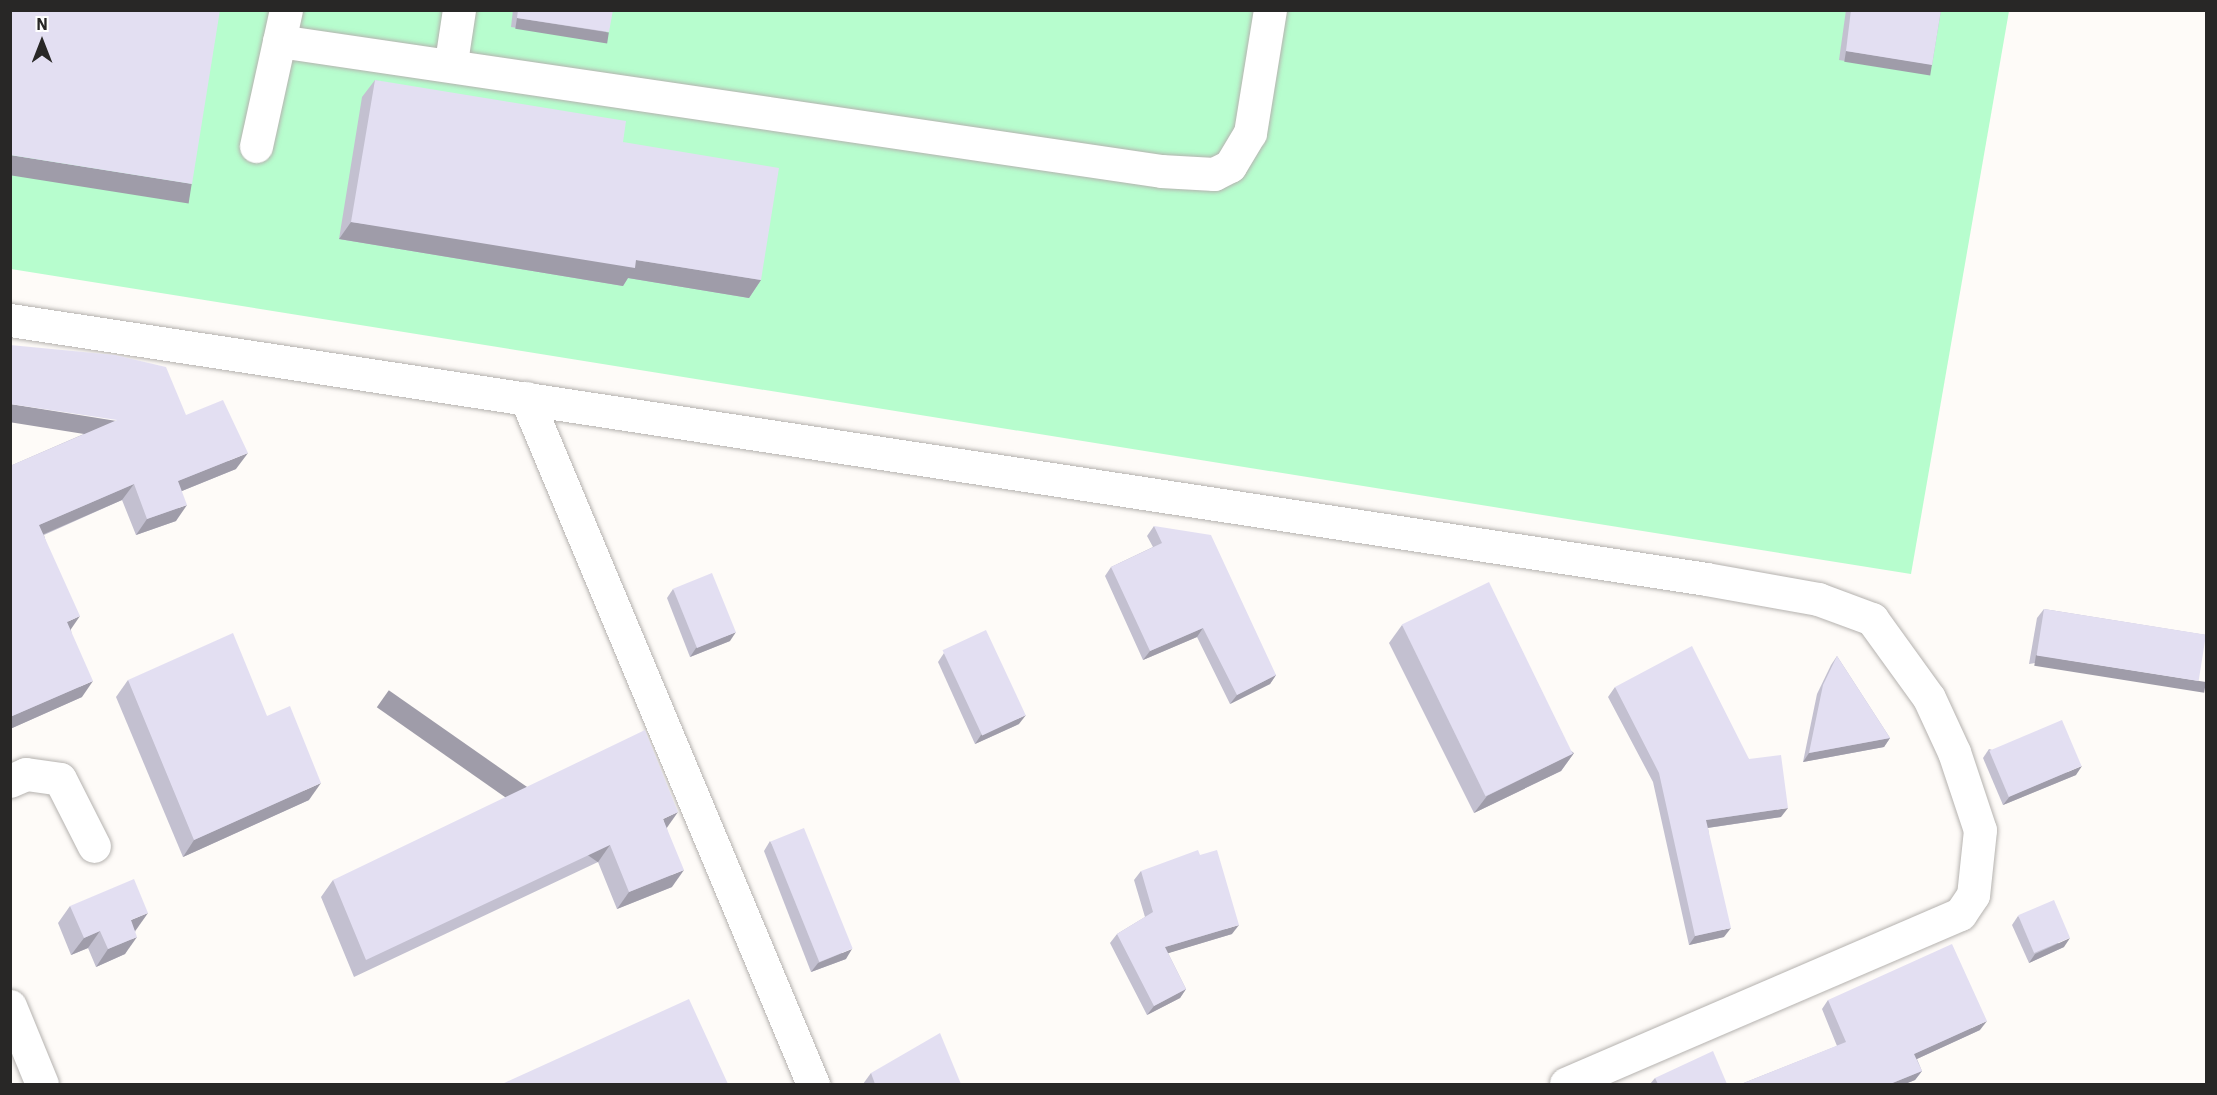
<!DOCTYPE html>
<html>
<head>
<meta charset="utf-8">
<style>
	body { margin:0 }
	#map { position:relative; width:2217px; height:1095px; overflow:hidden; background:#fefbf8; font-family:"IBM Plex Sans",sans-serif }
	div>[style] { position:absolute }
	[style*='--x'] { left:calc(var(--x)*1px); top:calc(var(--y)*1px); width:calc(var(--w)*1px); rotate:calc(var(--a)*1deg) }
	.green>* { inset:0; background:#b7fdce }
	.roads { filter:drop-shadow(0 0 2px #b5b2af) drop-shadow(0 0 2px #b5b2af) }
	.minor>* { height:33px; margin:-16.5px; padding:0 16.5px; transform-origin:16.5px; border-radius:16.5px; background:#fff }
	.wall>* { inset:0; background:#c3c0d0 }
	.shaded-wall>* { inset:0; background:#9f9ca9; transform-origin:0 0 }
	.building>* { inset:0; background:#e3dff2; transform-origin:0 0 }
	span { translate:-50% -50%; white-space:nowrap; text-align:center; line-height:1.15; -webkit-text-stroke:5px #fff; paint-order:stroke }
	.frame { position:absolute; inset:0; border:12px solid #282726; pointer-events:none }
	.north { position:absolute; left:12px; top:12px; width:60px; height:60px; -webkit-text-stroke:4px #fff; paint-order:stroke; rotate:0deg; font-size:16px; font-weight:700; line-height:24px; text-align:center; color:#282726 }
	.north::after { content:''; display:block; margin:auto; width:21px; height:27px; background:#282726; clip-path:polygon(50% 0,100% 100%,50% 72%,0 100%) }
</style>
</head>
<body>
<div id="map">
	<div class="green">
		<div style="clip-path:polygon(10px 11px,2009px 11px,1911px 574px,11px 269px)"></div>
	</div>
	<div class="roads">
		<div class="minor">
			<div style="--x:279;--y:41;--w:892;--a:8.38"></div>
			<div style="--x:1161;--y:171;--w:53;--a:3.2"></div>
			<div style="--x:1214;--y:174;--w:18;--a:-27"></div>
			<div style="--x:1230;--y:166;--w:39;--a:-59"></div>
			<div style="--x:1250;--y:133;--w:125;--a:-80.8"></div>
			<div style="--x:451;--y:62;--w:53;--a:-81.3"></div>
			<div style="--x:256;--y:146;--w:139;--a:-77.6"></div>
			<div style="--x:10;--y:320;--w:1716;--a:8.68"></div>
			<div style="--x:1706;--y:579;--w:114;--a:10.1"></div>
			<div style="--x:1818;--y:599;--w:58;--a:20.3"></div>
			<div style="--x:1872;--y:619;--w:97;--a:54.2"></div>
			<div style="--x:1929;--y:698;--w:60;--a:65.2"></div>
			<div style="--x:1954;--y:752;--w:82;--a:71.6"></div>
			<div style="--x:1980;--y:830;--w:65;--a:96.1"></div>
			<div style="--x:1973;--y:895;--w:23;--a:124"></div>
			<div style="--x:1960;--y:914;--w:429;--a:156.7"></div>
			<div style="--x:526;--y:398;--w:744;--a:67.3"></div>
			<div style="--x:10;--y:781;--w:17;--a:-24"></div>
			<div style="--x:26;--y:774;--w:34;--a:8"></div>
			<div style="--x:60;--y:779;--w:75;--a:63.1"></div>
			<div style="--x:10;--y:1006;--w:84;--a:67.7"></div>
		</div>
	</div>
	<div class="wall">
		<div style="clip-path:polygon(513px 10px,613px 10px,603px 41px,511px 27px)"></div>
		<div style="clip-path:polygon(1846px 10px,1941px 10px,1932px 65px,1926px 74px,1839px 60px)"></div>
		<div style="clip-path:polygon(375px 80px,623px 142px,761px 280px,749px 298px,628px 278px,623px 286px,339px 239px,362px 97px)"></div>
		<div style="clip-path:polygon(186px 415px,236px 469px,182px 491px,176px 521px,136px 535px,122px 500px,44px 535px,71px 630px,82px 697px,10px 729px,10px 466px,86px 433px)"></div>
		<div style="clip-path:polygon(1154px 526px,1276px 675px,1270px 684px,1230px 704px,1197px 637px,1143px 660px,1105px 576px,1111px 567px,1153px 547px,1147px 536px)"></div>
		<div style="clip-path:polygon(673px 589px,730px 641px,690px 657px,667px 598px)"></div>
		<div style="clip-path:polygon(2044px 609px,2206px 635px,2029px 664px,2037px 618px)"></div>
		<div style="clip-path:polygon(1402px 625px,1574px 753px,1561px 771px,1474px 813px,1389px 643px)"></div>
		<div style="clip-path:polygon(944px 653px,1019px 724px,975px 744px,938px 662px)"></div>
		<div style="clip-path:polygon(1837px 656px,1890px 738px,1884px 747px,1803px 762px,1817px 694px,1831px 665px)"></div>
		<div style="clip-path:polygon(128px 680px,267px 716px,309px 800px,183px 857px,116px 697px)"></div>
		<div style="clip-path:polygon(1615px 687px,1749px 759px,1781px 817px,1708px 828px,1724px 937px,1689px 945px,1653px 782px,1608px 697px)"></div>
		<div style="clip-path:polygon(1989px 749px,2076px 775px,2003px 805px,1983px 758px)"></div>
		<div style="clip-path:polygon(667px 828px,672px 887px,617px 909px,598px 862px,354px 977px,321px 897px,333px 880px)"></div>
		<div style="clip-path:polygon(770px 841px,846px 959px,811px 972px,764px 851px)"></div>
		<div style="clip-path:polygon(1141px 871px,1232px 934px,1168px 953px,1186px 989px,1180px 998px,1147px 1015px,1110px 943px,1117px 934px,1145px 917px,1134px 880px)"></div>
		<div style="clip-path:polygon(70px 906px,136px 930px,125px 954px,96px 967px,88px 948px,71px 955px,58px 923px)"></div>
		<div style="clip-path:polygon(2018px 916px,2064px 947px,2029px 963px,2012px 925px)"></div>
		<div style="clip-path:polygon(1828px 1000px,1980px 1030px,1917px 1059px,1922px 1071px,1915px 1080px,1905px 1084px,1741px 1084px,1837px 1046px,1822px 1009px)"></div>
		<div style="clip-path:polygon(871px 1073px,961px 1084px,863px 1084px)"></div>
		<div style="clip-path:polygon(1655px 1078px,1727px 1084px,1650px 1084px)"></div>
	</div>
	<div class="shaded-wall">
		<div style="left:517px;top:18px;width:93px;height:11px;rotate:9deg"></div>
		<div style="left:1846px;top:51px;width:87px;height:11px;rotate:9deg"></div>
		<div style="left:10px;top:155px;width:184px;height:20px;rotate:9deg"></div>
		<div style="clip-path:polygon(351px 222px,636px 260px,761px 280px,749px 298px,628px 278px,623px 286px,339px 239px)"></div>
		<div style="left:10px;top:404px;width:108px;height:18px;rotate:9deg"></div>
		<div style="clip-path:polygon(248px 453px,236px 469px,167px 497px,178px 481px)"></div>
		<div style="clip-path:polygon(134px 484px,122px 500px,28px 541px,39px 525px)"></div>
		<div style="clip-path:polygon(187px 505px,176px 521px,136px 535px,147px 519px)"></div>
		<div style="clip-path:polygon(80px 616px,69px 632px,67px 622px)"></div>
		<div style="clip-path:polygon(1203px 628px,1197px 637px,1143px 660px,1150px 651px)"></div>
		<div style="clip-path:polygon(736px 632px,730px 641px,690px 657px,696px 648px)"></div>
		<div style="left:2036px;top:655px;width:172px;height:11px;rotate:9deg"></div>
		<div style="clip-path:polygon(1276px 675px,1270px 684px,1230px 704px,1237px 695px)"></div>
		<div style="clip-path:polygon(93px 681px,82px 697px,10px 729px,10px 717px)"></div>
		<div style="clip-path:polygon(1026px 715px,1019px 724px,975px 744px,981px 735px)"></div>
		<div style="clip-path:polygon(1890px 738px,1884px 747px,1803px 762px,1809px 753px)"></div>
		<div style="clip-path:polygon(1574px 753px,1561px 771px,1474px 813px,1487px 796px)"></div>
		<div style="clip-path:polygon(2082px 766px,2076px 775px,2003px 805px,2010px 796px)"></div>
		<div style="clip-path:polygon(321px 783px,309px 800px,183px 857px,194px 840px)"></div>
		<div style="clip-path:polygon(1788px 808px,1781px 817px,1700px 829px,1706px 820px)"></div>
		<div style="clip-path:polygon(678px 812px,666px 829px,663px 819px)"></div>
		<div style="left:610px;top:845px;width:21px;height:270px;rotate:125deg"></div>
		<div style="clip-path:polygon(684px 870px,672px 887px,617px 909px,629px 892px)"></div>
		<div style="clip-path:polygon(148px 913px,136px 930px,118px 937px,131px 920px)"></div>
		<div style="clip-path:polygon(1239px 925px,1232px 934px,1159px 956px,1165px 947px)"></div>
		<div style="clip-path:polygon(1731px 928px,1724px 937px,1689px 945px,1695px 936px)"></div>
		<div style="clip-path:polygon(100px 931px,88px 948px,71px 955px,84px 938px)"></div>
		<div style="clip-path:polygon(137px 937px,125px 954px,96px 967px,108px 949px)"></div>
		<div style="clip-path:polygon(2070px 938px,2064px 947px,2029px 963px,2035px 954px)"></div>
		<div style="clip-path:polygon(852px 949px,846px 959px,811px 972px,818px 963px)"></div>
		<div style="clip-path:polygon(1186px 989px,1180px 998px,1147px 1015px,1154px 1006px)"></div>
		<div style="clip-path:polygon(1987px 1021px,1980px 1030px,1908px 1063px,1914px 1054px)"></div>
		<div style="clip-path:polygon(1922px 1071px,1915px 1080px,1905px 1084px,1890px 1084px)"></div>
	</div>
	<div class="building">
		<div style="clip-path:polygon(10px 10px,220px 10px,192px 184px,10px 155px)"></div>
		<div style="clip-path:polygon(518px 10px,613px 10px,609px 32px,517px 18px)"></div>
		<div style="clip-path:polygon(1851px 10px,1941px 10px,1932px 65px,1846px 51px)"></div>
		<div style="clip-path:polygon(375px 80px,626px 121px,623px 142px,779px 168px,761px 280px,636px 260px,635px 268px,351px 222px)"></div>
		<div style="clip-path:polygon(10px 345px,115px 355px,166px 367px,186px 415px,223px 400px,248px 453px,178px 481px,187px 505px,147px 519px,134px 484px,39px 525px,80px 616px,67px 622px,93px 681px,10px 717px,10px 466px,117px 420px,10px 404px)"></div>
		<div style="clip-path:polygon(1154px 526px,1211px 535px,1276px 675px,1237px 695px,1203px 628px,1150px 651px,1111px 567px,1162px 543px)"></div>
		<div style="left:712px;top:573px;width:64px;height:42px;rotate:68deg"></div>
		<div style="left:1489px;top:582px;width:191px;height:97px;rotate:64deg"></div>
		<div style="left:2044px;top:609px;width:164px;height:47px;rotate:9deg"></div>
		<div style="left:986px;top:630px;width:94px;height:48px;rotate:65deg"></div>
		<div style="clip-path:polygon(233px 633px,267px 716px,290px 706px,321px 783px,194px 840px,128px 680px)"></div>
		<div style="clip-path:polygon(1692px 646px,1749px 759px,1781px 755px,1788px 808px,1706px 820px,1731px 928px,1695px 936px,1659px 773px,1615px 687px)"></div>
		<div style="clip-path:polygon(1837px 656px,1890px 738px,1809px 753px,1823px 685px)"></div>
		<div style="left:2062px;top:720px;width:50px;height:79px;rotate:67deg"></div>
		<div style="clip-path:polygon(645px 730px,678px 812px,663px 819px,684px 870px,629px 892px,610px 845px,366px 960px,333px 880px)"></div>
		<div style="left:804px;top:828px;width:130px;height:36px;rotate:68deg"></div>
		<div style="clip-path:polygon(1198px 850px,1200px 855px,1217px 850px,1239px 925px,1165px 947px,1186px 989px,1154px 1006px,1117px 934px,1153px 912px,1141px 871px)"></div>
		<div style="clip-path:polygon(134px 879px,148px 913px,131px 920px,137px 937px,108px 949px,100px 931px,84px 938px,70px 906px)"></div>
		<div style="left:2054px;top:900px;width:41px;height:39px;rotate:67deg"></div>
		<div style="clip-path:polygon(1952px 944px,1987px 1021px,1914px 1054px,1922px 1071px,1890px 1084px,1741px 1084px,1846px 1042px,1828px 1000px)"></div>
		<div style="clip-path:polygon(689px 999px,728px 1084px,502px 1084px)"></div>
		<div style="clip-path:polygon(940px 1033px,961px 1084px,875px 1084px,871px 1073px)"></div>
		<div style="clip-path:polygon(1713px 1051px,1727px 1084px,1658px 1084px,1655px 1078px)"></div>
	</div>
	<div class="frame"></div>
	<div class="north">N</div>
</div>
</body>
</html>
